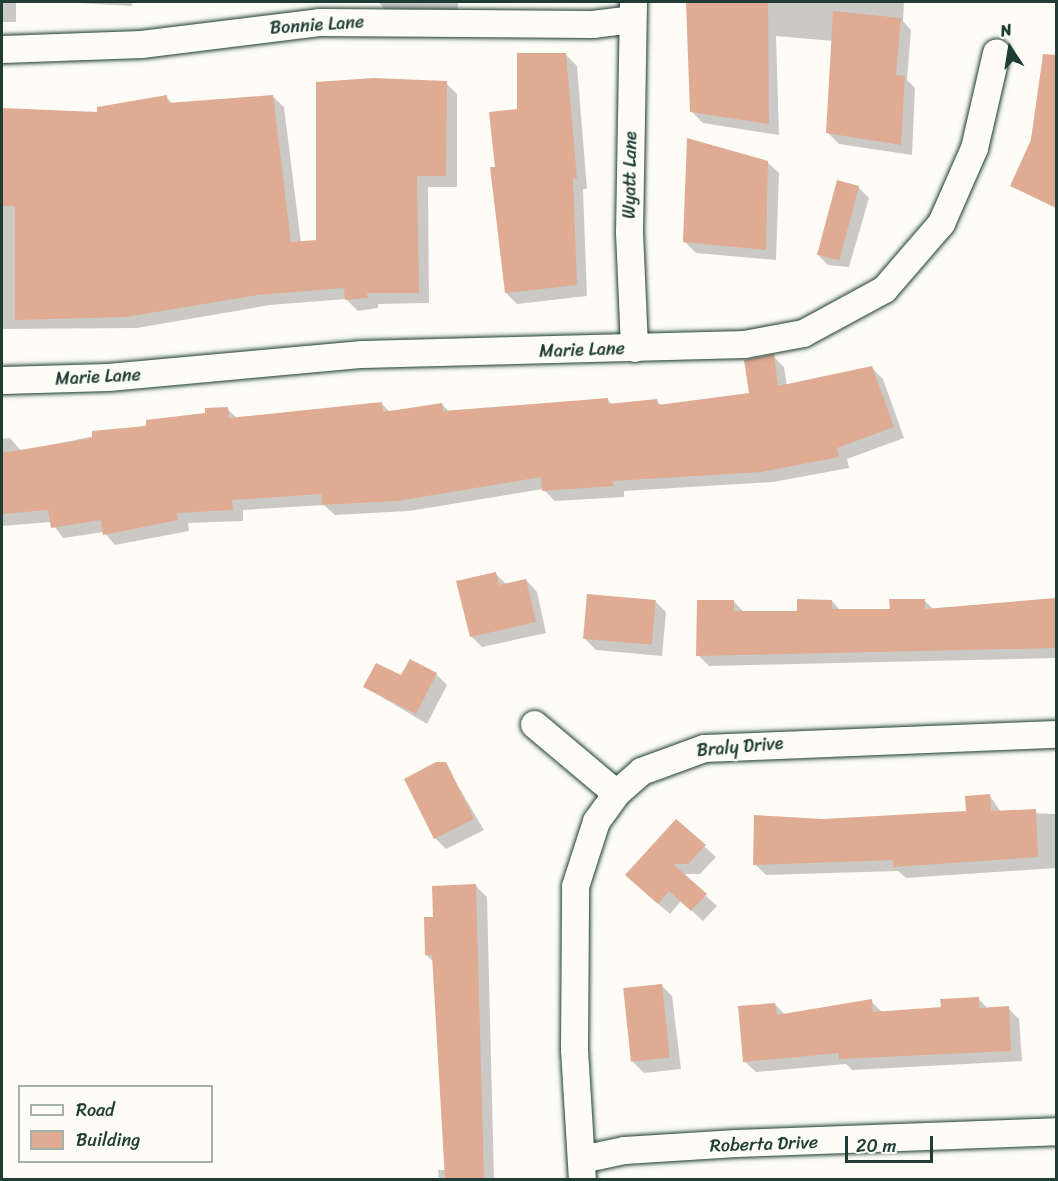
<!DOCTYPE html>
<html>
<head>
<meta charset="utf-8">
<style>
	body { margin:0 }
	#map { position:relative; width:1058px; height:1181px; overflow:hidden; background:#fdfcf7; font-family:Sriracha,sans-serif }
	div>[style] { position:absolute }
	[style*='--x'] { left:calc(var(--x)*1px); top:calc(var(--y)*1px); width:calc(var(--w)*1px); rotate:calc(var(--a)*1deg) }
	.shadow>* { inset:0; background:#0003; transform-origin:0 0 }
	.building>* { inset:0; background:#dfab93; transform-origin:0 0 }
	.roads { filter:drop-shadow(0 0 2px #1f3d34) drop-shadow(0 0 2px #1f3d34) }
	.minor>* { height:27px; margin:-13.5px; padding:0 13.5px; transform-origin:13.5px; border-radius:13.5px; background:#fdfcf7 }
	span { translate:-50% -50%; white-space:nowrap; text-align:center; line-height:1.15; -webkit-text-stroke:5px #fdfcf7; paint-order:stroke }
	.street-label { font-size:18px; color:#1f3d34 }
	.frame { position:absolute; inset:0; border:3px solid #1f3d34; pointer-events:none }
	.legend { position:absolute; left:18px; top:1085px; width:195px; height:78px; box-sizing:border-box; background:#fdfcf7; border:2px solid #a4b0a9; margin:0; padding:8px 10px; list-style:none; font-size:18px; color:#1f3d34 }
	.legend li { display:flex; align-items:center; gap:12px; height:30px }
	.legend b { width:30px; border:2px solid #a4b0a9 }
	.north { position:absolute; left:980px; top:18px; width:60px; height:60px; -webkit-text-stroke:4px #fdfcf7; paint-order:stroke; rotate:348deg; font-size:16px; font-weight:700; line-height:24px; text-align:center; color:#1f3d34 }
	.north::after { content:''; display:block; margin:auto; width:21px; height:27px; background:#1f3d34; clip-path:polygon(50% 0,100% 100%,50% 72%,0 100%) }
	.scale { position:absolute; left:845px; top:1136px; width:88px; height:27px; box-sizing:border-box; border:3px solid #1f3d34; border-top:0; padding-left:8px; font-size:18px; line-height:21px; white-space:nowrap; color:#1f3d34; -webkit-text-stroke:4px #fdfcf7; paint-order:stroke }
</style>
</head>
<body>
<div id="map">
	<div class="shadow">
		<div style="left:2px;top:2px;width:14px;height:20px"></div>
		<div style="clip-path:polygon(60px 2px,132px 2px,132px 6px)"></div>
		<div style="clip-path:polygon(379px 2px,458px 2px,458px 10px,390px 17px)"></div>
		<div style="clip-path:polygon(687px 2px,904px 2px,903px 21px,911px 30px,907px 80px,915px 88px,912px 155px,839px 144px,828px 133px,833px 41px,776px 36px,779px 135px,703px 123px,692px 112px)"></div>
		<div style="clip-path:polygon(566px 55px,577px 66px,587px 189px,583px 189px,587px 296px,517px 304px,506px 293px,519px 111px)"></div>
		<div style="clip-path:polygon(1043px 63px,1056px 65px,1056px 154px,1042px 150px,1031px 139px)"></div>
		<div style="clip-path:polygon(446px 83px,457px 94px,457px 187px,428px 187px,429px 303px,378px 304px,378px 308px,358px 311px,346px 299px,270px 305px,137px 328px,2px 329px,2px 112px,99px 113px,166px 97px,173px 104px,272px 96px,284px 107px,301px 243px,318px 242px)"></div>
		<div style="clip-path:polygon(767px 162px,779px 173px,776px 260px,696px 253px,685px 242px)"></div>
		<div style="clip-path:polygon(858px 187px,869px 198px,849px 267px,828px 265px,817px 254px)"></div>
		<div style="clip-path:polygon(773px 356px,784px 367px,787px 386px,872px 368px,883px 379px,904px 438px,847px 459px,849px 468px,773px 482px,624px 491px,624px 497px,555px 501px,543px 489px,409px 511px,335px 515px,324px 505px,243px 510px,243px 521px,188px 523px,189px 531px,115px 545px,104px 532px,63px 538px,51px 522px,2px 526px,2px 439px,10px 438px,21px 451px,227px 409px,237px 418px,381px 403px,390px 412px,442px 404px,449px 412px,607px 399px,613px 405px,656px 400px,662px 406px,751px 394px)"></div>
		<div style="clip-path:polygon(495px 573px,507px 585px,526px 580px,537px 592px,546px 633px,482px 647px,471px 636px)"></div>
		<div style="clip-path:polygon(924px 600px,934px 610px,1056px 600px,1056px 658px,709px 666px,698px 655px,734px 602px,744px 612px,798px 613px,832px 601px,841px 611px,891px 611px)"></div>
		<div style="clip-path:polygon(655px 601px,666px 612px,662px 656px,596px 650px,585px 639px)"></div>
		<div style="clip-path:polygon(436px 674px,447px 685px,427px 724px,365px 687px)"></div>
		<div style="clip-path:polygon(445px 764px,484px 830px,446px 849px,435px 838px)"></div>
		<div style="clip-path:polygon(990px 796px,1001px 812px,1056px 814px,1056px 868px,906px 878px,898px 871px,766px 875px,755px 864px,823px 820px,968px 812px)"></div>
		<div style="clip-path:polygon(676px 821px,716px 857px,700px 874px,682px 874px,717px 906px,703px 921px,681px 901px,670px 914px,638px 886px)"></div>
		<div style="clip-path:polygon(476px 886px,487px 897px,494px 1180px,439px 1180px,438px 1170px,446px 1170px,434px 962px,426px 955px,434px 918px)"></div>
		<div style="clip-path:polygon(661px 985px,672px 996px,681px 1069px,644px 1073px,633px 1062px)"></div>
		<div style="clip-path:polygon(978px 998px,988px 1009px,1008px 1008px,1019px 1019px,1022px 1061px,852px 1070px,846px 1064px,756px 1072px,744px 1061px,775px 1004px,785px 1015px,871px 1001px,883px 1013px,942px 1008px)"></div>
	</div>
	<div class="building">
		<div style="clip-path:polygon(686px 2px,768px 2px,769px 124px,690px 112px)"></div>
		<div style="clip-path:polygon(833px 11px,901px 18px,896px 75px,905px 76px,901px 145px,826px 133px)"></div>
		<div style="clip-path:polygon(517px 53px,566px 53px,577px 178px,573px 178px,577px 285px,505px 293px,490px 167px,495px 167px,489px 112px,517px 109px)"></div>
		<div style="clip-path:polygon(1043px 54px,1056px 55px,1056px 208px,1010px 186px,1031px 140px)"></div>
		<div style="clip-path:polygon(373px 78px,447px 81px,446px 176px,417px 176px,419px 293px,367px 293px,368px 298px,345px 300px,344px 288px,258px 295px,126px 317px,15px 320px,15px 206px,2px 206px,2px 108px,97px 112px,97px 107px,167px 95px,168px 103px,273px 95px,291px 242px,316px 240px,316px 82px)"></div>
		<div style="clip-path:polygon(687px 138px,768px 161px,766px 250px,683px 242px)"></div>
		<div style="left:837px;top:180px;width:23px;height:77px;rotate:15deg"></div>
		<div style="clip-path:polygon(774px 354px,778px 386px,872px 366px,894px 427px,837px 448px,839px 457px,761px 472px,613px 481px,614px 486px,542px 491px,541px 477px,397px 501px,322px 505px,321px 494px,232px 500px,233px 510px,177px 513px,178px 520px,103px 535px,101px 520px,51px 528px,48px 510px,2px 514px,2px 453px,92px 438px,92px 431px,146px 426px,146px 420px,205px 413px,205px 408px,228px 407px,229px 418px,382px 402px,383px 412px,442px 403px,443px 411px,608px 398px,608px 404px,657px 399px,658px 405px,749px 393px,744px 360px)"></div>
		<div style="clip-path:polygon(496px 572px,499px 585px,526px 579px,536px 622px,470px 637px,456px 581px)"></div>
		<div style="left:587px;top:594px;width:69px;height:45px;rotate:5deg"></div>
		<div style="clip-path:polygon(1056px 598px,1056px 648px,696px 656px,697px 600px,734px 600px,734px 611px,797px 611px,797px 599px,832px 600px,832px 609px,890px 609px,889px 599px,925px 599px,925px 609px)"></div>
		<div style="clip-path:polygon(410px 659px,437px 673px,416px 714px,363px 687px,376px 663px,401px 675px)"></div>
		<div style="clip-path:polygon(436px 762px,446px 762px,474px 819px,434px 839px,404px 779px)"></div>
		<div style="clip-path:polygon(990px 794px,991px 811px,1036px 809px,1038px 857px,893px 867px,893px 860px,753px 865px,754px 815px,823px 819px,966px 811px,965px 796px)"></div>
		<div style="clip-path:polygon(676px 819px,706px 845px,688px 864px,673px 864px,707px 894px,691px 911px,669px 891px,658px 904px,625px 875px)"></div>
		<div style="clip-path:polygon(476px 884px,484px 1179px,445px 1179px,432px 955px,425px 955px,424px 917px,433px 917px,432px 886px)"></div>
		<div style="left:662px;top:984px;width:74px;height:39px;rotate:84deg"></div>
		<div style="clip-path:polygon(979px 997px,979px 1008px,1009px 1006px,1011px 1051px,839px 1059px,839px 1053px,743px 1062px,738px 1006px,775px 1003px,777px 1015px,872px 999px,873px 1012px,941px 1007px,940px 999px)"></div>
	</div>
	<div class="roads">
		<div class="minor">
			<div style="--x:633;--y:3;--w:229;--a:91"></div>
			<div style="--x:629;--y:232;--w:116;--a:87.5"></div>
			<div style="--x:2;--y:49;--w:139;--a:-2.1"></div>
			<div style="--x:141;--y:44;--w:179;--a:-7"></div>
			<div style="--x:319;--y:22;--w:273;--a:0.4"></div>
			<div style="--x:592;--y:24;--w:40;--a:-7.1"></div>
			<div style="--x:2;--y:380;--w:106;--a:-1.6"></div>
			<div style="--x:108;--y:377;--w:255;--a:-5.2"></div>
			<div style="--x:362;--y:354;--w:382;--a:-1.5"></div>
			<div style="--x:744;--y:344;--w:60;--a:-10.6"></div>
			<div style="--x:803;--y:333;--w:92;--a:-28.5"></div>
			<div style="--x:884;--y:289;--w:87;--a:-49.2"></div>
			<div style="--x:941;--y:223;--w:82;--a:-66.3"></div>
			<div style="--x:974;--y:148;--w:98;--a:-77"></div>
			<div style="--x:534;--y:724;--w:107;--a:40.1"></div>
			<div style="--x:581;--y:1159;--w:44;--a:-11.8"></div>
			<div style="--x:624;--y:1150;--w:112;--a:-3.6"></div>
			<div style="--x:736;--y:1143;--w:320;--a:-2.1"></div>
			<div style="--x:582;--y:1180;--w:131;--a:-93.5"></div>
			<div style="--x:574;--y:1049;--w:163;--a:-89.6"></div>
			<div style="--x:575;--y:886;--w:68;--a:-72.1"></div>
			<div style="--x:596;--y:821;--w:34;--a:-54"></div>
			<div style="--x:616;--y:793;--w:33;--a:-41"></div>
			<div style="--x:641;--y:771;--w:67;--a:-20.1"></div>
			<div style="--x:704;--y:748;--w:352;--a:-2.3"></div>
		</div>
	</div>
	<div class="street-label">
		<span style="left:317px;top:25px;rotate:-4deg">Bonnie Lane</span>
		<span style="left:630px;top:175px;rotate:-89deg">Wyatt Lane</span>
		<span style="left:582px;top:350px;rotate:-2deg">Marie Lane</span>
		<span style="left:98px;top:377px;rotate:-3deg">Marie Lane</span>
		<span style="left:740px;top:747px;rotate:-5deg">Braly Drive</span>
		<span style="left:764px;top:1144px;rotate:-2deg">Roberta Drive</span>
	</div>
	<div class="frame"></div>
	<ul class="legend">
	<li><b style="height:8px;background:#fdfcf7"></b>Road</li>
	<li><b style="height:16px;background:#dfab93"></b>Building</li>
	</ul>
	<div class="north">N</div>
	<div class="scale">20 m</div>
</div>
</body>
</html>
